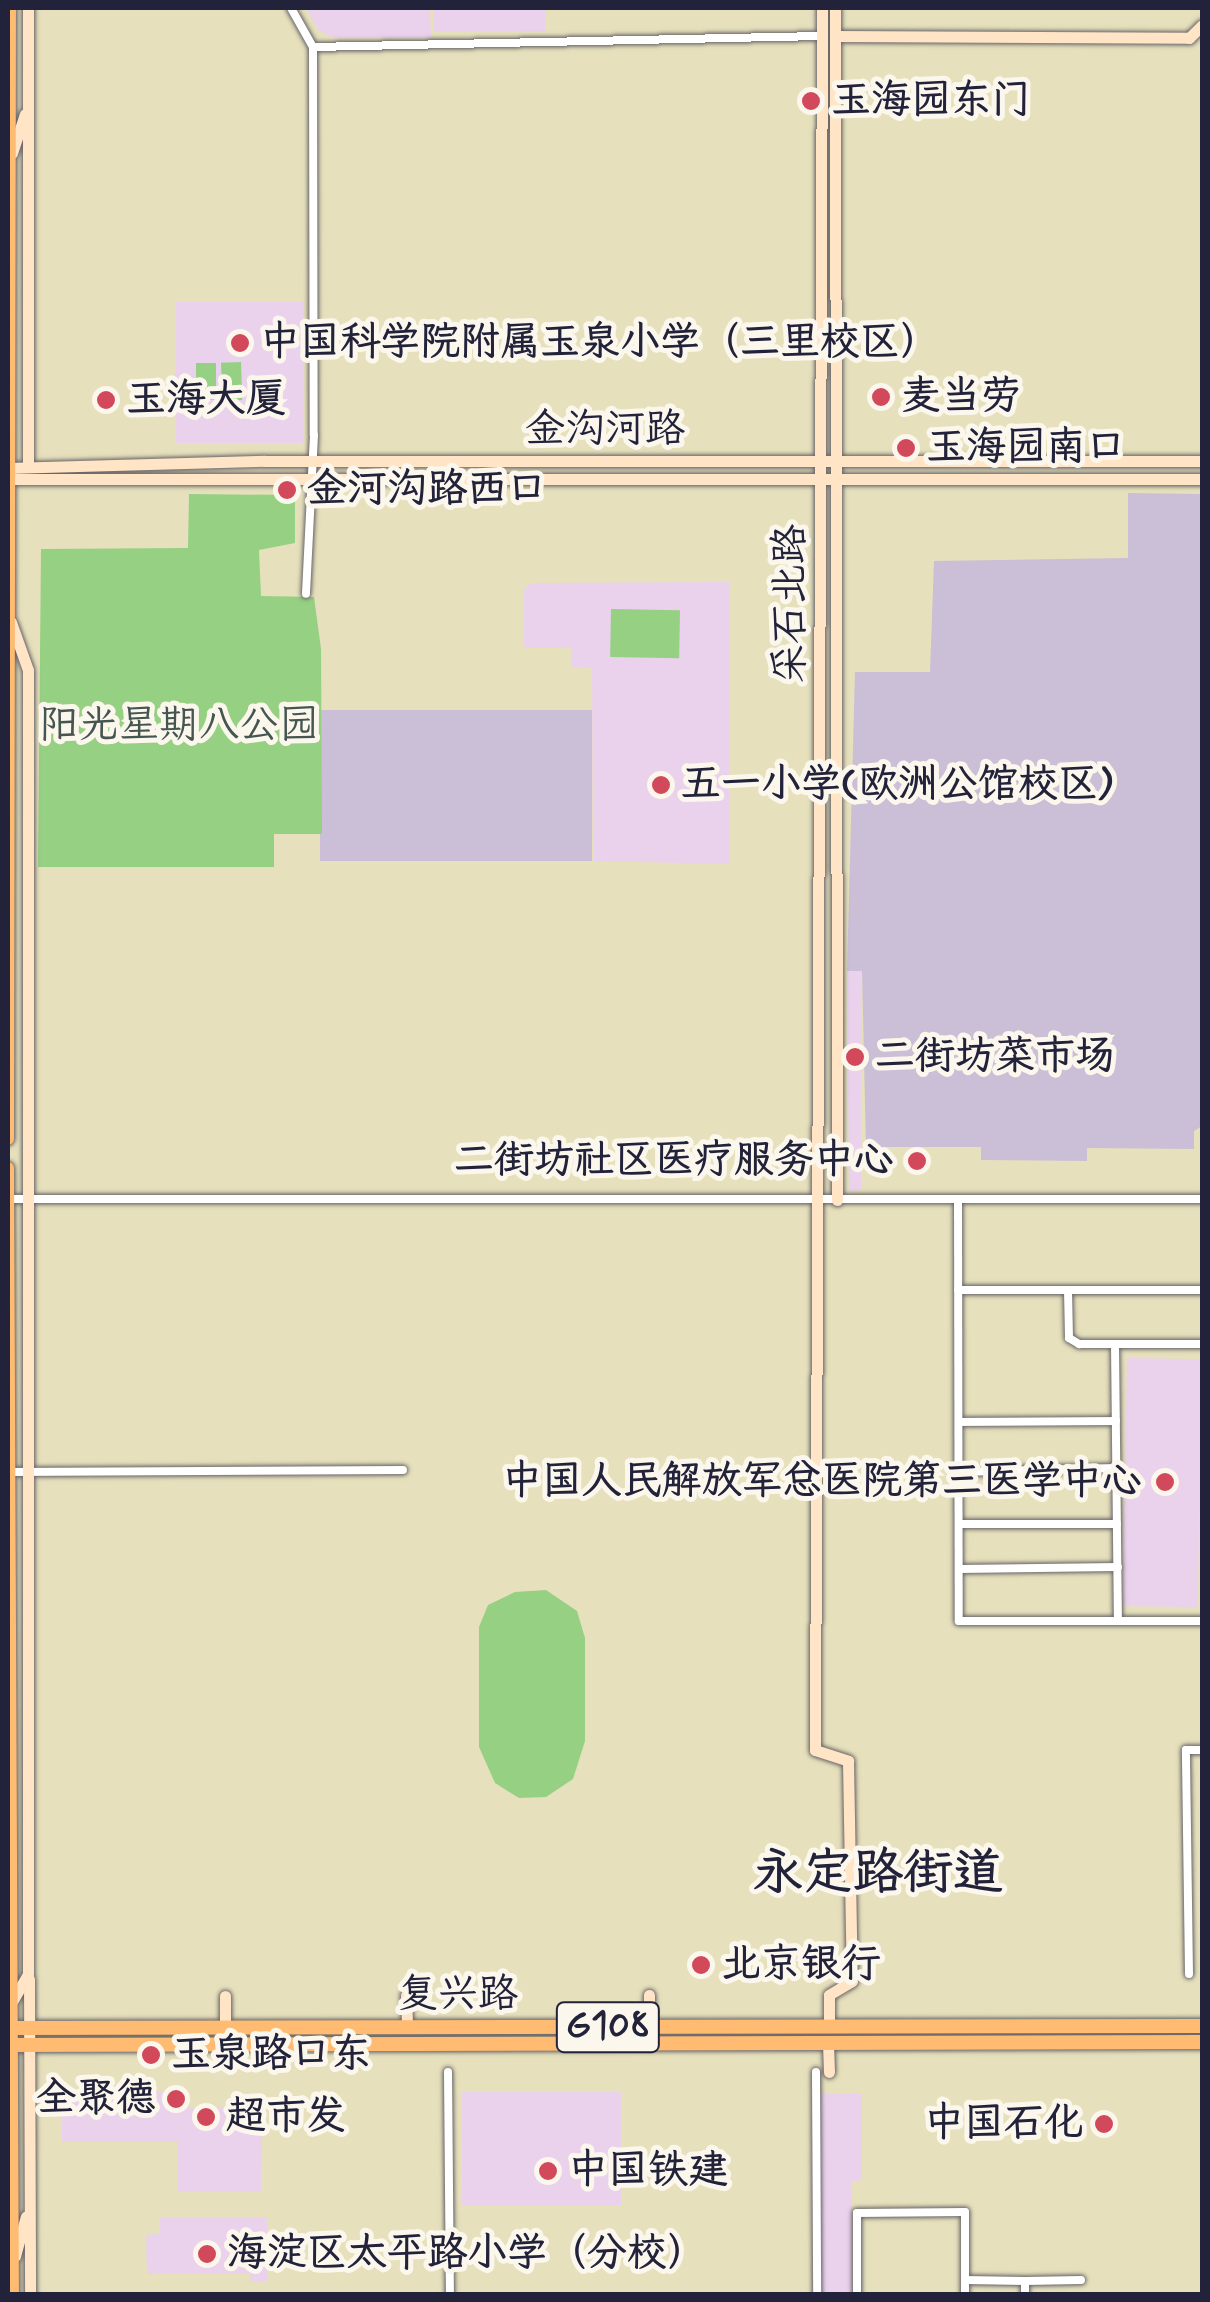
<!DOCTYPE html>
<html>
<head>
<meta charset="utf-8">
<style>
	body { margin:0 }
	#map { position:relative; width:1210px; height:2302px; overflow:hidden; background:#e6e0bc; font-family:Mynerve,"LXGW WenKai TC",sans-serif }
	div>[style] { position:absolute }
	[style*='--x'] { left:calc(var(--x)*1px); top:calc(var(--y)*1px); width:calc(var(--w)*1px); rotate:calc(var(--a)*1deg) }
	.built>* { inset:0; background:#ead1ec; transform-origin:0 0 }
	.industrial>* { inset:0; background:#cabfd6; transform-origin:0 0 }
	.green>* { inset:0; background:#96d083; transform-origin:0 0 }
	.roads { filter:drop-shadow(0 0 2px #676468) drop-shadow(0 0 2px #676468) }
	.street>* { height:8px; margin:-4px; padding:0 4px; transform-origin:4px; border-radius:4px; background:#fff }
	.secondary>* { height:11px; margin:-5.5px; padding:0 5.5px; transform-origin:5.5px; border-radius:5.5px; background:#ffe4c6 }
	.primary>* { height:12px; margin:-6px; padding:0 6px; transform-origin:6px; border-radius:6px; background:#febb71 }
	.highway>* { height:14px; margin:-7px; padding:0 7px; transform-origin:7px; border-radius:7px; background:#febb71 }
	.dots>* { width:28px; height:28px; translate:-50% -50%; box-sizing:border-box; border:5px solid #fbf7ec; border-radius:50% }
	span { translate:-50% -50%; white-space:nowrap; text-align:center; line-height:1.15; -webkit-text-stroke:10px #fbf7ec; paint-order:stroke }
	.shield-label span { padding:2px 8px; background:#fbf7ec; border:2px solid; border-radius:8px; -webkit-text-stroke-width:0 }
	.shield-label { font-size:38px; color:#22223b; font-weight:700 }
	.poi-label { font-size:40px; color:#22223b; font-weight:700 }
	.left { translate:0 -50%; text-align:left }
	.right { translate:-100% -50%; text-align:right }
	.street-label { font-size:40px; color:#22223b }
	.park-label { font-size:40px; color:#455651 }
	.district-label { font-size:50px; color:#22223b; font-weight:700 }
	.frame { position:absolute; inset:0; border:10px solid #22223b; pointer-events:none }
</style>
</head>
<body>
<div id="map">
	<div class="built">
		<div style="clip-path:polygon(306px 8px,430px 8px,431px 37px,332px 37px,318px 30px)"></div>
		<div style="left:434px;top:8px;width:111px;height:24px"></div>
		<div style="left:176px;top:302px;width:127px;height:141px"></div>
		<div style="clip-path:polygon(729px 582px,729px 864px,593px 861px,592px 668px,571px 667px,571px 648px,524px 648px,524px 589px,531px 583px)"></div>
		<div style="clip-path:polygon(862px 970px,861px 1190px,849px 1191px,847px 971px)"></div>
		<div style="left:1127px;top:1358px;width:75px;height:248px;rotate:1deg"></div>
		<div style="clip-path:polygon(62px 2091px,182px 2092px,182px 2107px,262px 2107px,261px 2192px,178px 2192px,177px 2142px,62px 2142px)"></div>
		<div style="left:621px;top:2092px;width:113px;height:159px;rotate:90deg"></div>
		<div style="clip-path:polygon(820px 2093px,862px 2093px,862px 2180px,852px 2182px,852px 2294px,822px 2294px)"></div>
		<div style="clip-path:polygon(160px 2218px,267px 2218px,267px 2281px,251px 2282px,250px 2273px,147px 2274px,146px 2235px,160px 2234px)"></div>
	</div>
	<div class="industrial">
		<div style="clip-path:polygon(1128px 493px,1202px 494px,1202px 1126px,1194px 1131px,1194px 1149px,1087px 1148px,1087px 1161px,981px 1160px,981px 1147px,866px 1147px,862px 971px,847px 971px,855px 672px,930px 672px,934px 561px,1128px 558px)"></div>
		<div style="left:592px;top:710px;width:151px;height:272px;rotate:90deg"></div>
	</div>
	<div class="green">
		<div style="left:241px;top:362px;width:38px;height:20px;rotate:88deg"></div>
		<div style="left:196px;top:363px;width:20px;height:37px"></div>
		<div style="clip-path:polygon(189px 494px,295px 495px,295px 543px,259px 550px,261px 596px,314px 597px,321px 649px,322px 834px,274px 834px,274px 867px,38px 867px,41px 549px,188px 548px)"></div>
		<div style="left:611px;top:609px;width:69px;height:48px;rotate:1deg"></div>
		<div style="clip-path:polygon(546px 1590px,577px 1611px,585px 1638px,585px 1741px,573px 1779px,546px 1797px,519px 1798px,495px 1783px,479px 1747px,479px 1627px,488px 1605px,515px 1592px)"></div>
	</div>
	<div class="roads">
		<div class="street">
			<div style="--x:291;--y:8;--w:45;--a:60.6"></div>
			<div style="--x:313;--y:47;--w:388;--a:89.9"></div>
			<div style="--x:314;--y:435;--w:159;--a:92.9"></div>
			<div style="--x:313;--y:47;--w:509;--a:-1.24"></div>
			<div style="--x:8;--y:1199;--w:1194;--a:0"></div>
			<div style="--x:958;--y:1200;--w:421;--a:89.9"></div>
			<div style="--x:959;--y:1621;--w:243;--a:0"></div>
			<div style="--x:958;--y:1290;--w:110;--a:0"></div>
			<div style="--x:1202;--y:1290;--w:134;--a:180"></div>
			<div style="--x:1068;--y:1290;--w:48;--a:88.8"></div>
			<div style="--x:1069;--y:1338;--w:12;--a:31"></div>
			<div style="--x:1079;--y:1344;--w:123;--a:0"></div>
			<div style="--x:1115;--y:1344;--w:277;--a:89.4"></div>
			<div style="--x:959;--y:1422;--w:157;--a:-0.4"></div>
			<div style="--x:8;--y:1472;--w:395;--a:-0.3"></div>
			<div style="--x:959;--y:1472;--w:157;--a:-1.5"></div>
			<div style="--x:959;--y:1524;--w:158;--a:0"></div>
			<div style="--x:959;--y:1569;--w:159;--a:-0.7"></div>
			<div style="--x:1189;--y:1974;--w:224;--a:-90.8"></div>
			<div style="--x:1186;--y:1750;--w:16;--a:0"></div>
			<div style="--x:448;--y:2072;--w:222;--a:89.5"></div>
			<div style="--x:816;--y:2072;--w:222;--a:89.7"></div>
			<div style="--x:965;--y:2280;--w:60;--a:1"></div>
			<div style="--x:1025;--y:2281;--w:13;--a:90"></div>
			<div style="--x:1025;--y:2281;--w:56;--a:-1"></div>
			<div style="--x:857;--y:2294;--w:81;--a:-90"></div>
			<div style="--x:857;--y:2213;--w:108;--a:-0.5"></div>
			<div style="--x:965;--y:2212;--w:82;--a:90"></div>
		</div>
		<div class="secondary">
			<div style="--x:28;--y:8;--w:459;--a:90"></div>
			<div style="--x:822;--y:8;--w:1742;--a:90.23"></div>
			<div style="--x:815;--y:1750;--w:35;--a:18"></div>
			<div style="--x:848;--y:1761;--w:220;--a:89"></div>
			<div style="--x:852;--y:1981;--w:27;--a:149"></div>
			<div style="--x:829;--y:1995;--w:32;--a:90"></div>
			<div style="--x:835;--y:8;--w:1192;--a:89.9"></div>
			<div style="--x:835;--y:36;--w:354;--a:0.3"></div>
			<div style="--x:1189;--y:38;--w:18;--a:-45"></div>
			<div style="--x:12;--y:153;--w:41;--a:-71.6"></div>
			<div style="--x:8;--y:468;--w:257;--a:-1.6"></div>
			<div style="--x:265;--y:461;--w:937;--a:0"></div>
			<div style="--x:8;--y:479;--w:1194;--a:0"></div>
			<div style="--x:11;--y:622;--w:51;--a:70.5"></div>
			<div style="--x:28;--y:670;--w:1304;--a:90"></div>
			<div style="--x:28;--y:1974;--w:30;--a:120"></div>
			<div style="--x:29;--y:1979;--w:315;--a:89.8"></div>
			<div style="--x:406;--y:1995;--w:32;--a:88"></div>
			<div style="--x:649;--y:1995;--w:32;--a:90"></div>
			<div style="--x:225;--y:1996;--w:31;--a:90"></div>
			<div style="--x:828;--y:2043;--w:29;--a:88"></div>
			<div style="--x:15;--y:2256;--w:41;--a:-74.6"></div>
		</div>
		<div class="primary">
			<div style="--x:8;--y:1139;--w:1131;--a:-89.9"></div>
			<div style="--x:8;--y:1168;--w:1126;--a:89.75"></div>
		</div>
		<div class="highway">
			<div style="--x:8;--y:2028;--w:1194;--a:-0.1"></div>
			<div style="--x:8;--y:2045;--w:1194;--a:-0.14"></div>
		</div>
	</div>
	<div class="dots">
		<div style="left:811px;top:101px;background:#d1495b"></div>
		<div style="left:240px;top:343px;background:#d1495b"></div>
		<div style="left:881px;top:397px;background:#d1495b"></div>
		<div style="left:106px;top:400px;background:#d1495b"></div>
		<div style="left:906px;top:448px;background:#d1495b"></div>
		<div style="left:287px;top:490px;background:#d1495b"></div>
		<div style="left:661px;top:785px;background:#d1495b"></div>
		<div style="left:855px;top:1057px;background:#d1495b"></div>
		<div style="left:917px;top:1161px;background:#d1495b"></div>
		<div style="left:1165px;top:1482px;background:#d1495b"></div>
		<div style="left:701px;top:1965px;background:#d1495b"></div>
		<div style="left:151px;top:2055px;background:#d1495b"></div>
		<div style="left:176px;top:2099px;background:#d1495b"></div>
		<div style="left:206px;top:2117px;background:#d1495b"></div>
		<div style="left:1104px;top:2124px;background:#d1495b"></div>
		<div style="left:548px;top:2171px;background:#d1495b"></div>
		<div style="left:207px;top:2254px;background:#d1495b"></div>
	</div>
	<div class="shield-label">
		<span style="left:608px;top:2027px">G108</span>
	</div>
	<div class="poi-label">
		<span class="left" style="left:831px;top:101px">玉海园东门</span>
		<span class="left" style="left:260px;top:343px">中国科学院附属玉泉小学（三里校区）</span>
		<span class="left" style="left:901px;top:397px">麦当劳</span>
		<span class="left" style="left:126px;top:400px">玉海大厦</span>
		<span class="left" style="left:926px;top:448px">玉海园南口</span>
		<span class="left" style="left:307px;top:490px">金河沟路西口</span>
		<span class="left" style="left:681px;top:785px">五一小学(欧洲公馆校区)</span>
		<span class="left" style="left:875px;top:1057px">二街坊菜市场</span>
		<span class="right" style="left:894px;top:1161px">二街坊社区医疗服务中心</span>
		<span class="right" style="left:1142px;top:1482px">中国人民解放军总医院第三医学中心</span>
		<span class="left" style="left:721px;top:1965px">北京银行</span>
		<span class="left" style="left:171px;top:2055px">玉泉路口东</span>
		<span class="right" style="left:156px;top:2099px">全聚德</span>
		<span class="left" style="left:226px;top:2117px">超市发</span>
		<span class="right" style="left:1084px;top:2124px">中国石化</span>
		<span class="left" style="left:568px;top:2171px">中国铁建</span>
		<span class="left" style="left:227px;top:2254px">海淀区太平路小学（分校）</span>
	</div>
	<div class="street-label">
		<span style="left:605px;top:430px">金沟河路</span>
		<span style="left:791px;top:604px;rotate:-90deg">采石北路</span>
		<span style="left:458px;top:1995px">复兴路</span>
	</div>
	<div class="park-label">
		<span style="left:179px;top:726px">阳光星期八公园</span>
	</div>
	<div class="district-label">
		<span style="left:878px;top:1875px">永定路街道</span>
	</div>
	<div class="frame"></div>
</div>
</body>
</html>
